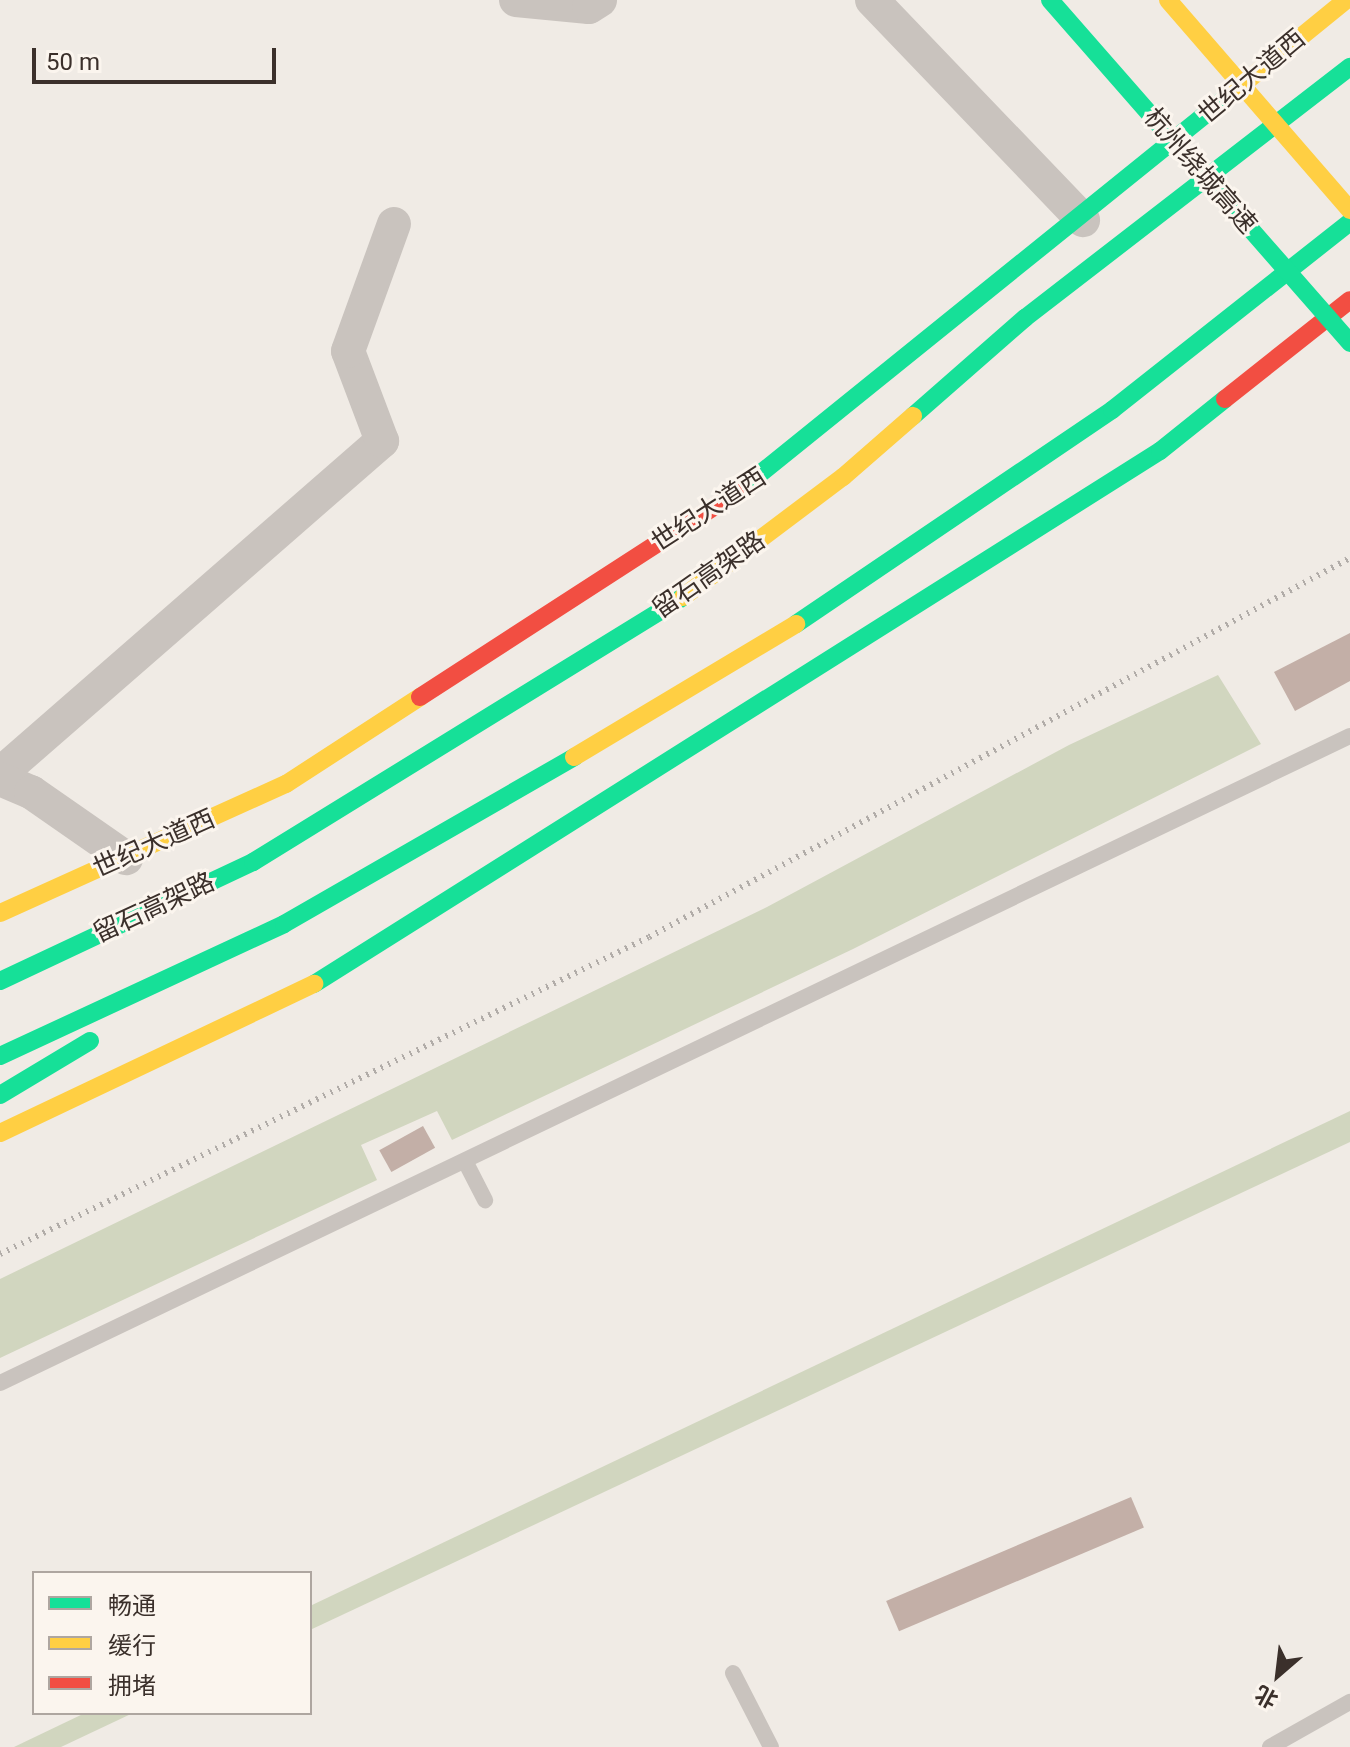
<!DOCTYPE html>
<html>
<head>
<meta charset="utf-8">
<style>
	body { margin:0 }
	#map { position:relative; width:1350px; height:1747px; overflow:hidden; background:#f0ebe5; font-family:Roboto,"Noto Sans SC",sans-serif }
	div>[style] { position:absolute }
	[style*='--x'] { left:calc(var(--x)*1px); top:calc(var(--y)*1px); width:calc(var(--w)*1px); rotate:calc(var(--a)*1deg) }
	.green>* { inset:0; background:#d1d6bf }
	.building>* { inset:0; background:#c3afa7; transform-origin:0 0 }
	.lane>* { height:16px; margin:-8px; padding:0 8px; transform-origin:8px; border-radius:8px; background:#c9c3be }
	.street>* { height:34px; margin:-17px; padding:0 17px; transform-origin:17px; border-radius:17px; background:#c9c3be }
	.fast>* { height:18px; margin:-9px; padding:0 9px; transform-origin:9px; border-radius:9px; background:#16e098 }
	.slow>* { height:18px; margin:-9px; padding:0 9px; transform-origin:9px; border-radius:9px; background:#ffcf43 }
	.jam>* { height:18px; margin:-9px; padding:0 9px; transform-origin:9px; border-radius:9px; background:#f24e42 }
	.rail>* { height:6px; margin-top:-3px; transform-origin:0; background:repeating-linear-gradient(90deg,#b1aca8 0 2px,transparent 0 8px) }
	.fast-bridge>* { height:18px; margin:-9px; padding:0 9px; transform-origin:9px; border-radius:9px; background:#16e098 }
	.slow-bridge>* { height:18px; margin:-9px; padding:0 9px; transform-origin:9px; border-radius:9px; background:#ffcf43 }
	span { translate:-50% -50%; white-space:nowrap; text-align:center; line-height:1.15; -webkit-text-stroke:6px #fbf5ee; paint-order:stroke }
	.street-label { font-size:26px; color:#3b302b }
	.legend { position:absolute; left:32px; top:1571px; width:280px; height:144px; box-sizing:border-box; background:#fbf5ee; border:2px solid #aea6a0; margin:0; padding:10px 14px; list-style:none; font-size:24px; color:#3b302b }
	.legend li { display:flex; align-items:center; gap:16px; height:40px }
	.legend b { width:40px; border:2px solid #aea6a0 }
	.north { position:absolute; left:1238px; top:1635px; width:80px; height:80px; -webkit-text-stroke:6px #fbf5ee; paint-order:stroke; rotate:208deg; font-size:22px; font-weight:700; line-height:32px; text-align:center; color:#3b302b }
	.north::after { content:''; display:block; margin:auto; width:28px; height:36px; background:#3b302b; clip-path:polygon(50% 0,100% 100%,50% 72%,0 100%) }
	.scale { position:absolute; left:32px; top:48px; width:244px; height:36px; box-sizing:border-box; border:4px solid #3b302b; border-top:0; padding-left:10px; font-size:24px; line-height:28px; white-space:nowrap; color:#3b302b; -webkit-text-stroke:6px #fbf5ee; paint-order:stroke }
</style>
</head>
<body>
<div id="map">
	<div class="green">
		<div style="clip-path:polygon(1218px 675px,1261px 744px,853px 949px,452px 1140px,437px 1111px,361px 1145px,377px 1180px,0 1358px,0 1279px,767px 907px,1069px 745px)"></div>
		<div style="clip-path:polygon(1350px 1111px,1350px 1142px,310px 1630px,310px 1606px)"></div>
		<div style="clip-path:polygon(85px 1713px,133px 1713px,61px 1747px,14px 1747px)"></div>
	</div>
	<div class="building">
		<div style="clip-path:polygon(1350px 633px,1350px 681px,1295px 711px,1274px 672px)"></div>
		<div style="left:423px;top:1126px;width:25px;height:50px;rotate:61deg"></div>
		<div style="left:1131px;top:1497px;width:33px;height:266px;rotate:67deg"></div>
	</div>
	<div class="lane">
		<div style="--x:466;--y:1163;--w:42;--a:62.8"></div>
		<div style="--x:0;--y:1383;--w:1497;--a:-25.61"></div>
		<div style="--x:733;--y:1673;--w:83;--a:62.8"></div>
		<div style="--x:1270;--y:1747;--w:92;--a:-29.4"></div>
	</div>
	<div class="street">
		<div style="--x:516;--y:0;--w:73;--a:5.5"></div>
		<div style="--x:589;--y:7;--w:13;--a:-32"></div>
		<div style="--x:872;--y:0;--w:305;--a:46.2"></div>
		<div style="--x:0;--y:774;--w:507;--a:-41.08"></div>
		<div style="--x:382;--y:441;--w:96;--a:-110.7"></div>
		<div style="--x:348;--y:351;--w:135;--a:-70.1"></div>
		<div style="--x:0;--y:779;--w:34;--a:23"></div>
		<div style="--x:31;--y:792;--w:116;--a:34.8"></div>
	</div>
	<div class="fast">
		<div style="--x:913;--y:416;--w:149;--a:-41.2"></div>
		<div style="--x:1025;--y:318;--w:411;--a:-37.7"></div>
		<div style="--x:740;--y:490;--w:632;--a:-38.9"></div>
		<div style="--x:796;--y:624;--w:382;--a:-34.1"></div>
		<div style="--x:1112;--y:410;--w:303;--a:-38.3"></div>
		<div style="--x:0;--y:981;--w:280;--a:-25.2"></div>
		<div style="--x:253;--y:862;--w:505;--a:-31.64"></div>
		<div style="--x:314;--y:984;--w:1000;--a:-32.21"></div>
		<div style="--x:1160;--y:451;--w:83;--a:-38.7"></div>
		<div style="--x:0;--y:1056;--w:313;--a:-24.9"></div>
		<div style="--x:284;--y:924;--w:335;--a:-29.9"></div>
		<div style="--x:0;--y:1095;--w:105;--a:-31"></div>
	</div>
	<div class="slow">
		<div style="--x:1232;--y:93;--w:147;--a:-39.2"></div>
		<div style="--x:683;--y:597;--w:200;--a:-36.9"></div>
		<div style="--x:843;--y:477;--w:93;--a:-41.1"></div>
		<div style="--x:574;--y:757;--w:259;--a:-30.9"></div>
		<div style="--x:0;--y:913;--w:314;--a:-24.3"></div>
		<div style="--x:286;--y:784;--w:160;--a:-33"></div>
		<div style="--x:0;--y:1133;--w:348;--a:-25.4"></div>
	</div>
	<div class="jam">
		<div style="--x:1225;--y:399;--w:159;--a:-38.4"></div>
		<div style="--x:420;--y:697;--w:381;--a:-32.9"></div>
	</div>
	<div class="rail">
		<div style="--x:0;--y:1254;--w:722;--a:-26.03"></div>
		<div style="--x:649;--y:937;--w:797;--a:-28.4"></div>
	</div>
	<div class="fast-bridge">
		<div style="--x:1050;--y:0;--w:456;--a:48.8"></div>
	</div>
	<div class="slow-bridge">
		<div style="--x:1168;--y:0;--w:278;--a:49.1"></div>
	</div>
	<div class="street-label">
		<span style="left:1252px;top:77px;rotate:-40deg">世纪大道西</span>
		<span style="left:1200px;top:171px;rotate:49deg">杭州绕城高速</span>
		<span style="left:709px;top:510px;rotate:-33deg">世纪大道西</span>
		<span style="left:709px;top:575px;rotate:-35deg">留石高架路</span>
		<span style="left:154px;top:844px;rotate:-24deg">世纪大道西</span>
		<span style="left:154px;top:908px;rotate:-25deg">留石高架路</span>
	</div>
	<ul class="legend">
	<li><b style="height:10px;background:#16e098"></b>畅通</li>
	<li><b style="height:10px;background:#ffcf43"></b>缓行</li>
	<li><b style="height:10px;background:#f24e42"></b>拥堵</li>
	</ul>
	<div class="north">北</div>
	<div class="scale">50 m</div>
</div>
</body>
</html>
